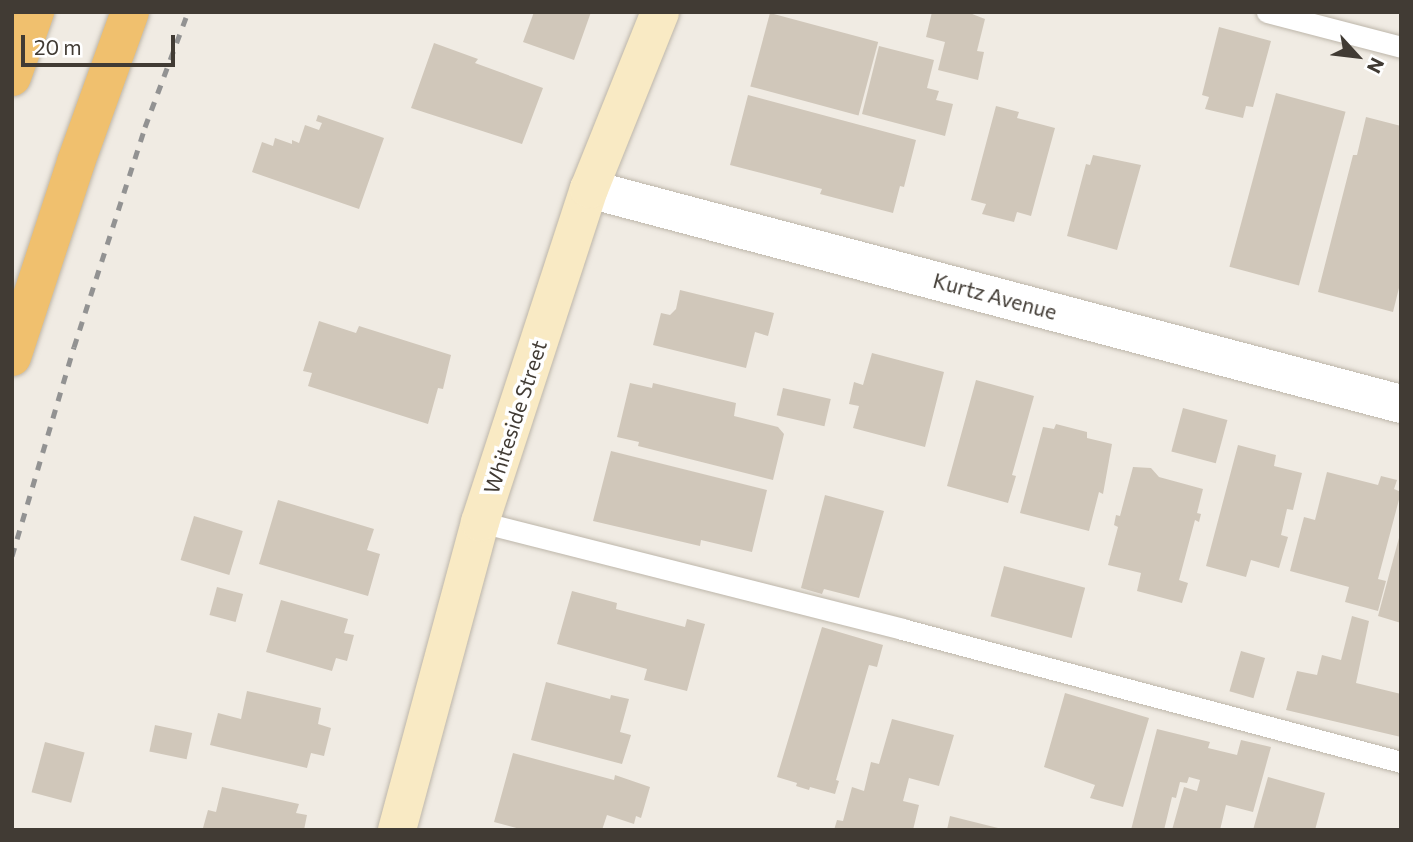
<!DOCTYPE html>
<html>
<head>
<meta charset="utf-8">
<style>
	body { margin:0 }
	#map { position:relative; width:1413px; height:842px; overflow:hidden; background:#f0ebe3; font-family:Commissioner,sans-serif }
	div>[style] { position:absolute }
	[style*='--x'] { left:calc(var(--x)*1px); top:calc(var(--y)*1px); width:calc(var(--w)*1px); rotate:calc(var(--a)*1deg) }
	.building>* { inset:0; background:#d0c7ba; transform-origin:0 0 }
	.roads { filter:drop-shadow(0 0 2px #bdb6aa) drop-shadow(0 0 2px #bdb6aa) }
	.lane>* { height:21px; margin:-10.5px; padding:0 10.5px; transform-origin:10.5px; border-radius:10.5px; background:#fff }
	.street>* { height:38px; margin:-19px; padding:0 19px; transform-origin:19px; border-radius:19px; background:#fff }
	.secondary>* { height:38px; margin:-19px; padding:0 19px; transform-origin:19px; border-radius:19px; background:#f9eac4 }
	.highway>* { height:38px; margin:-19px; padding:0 19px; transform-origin:19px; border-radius:19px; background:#f0c06e }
	.rail>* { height:5px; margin-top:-2.5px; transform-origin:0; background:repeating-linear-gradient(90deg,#929292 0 9px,transparent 0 18px) }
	span { translate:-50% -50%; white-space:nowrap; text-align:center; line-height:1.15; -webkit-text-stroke:7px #fff; paint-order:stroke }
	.street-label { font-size:21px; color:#413b34 }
	.frame { position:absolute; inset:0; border:14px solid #413b34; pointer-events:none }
	.north { position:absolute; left:1322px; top:21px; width:70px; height:70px; -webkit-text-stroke:5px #fff; paint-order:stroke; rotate:117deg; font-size:19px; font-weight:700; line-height:28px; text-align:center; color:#413b34 }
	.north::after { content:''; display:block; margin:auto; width:24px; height:32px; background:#413b34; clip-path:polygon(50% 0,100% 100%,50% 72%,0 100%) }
	.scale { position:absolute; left:21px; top:35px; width:154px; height:32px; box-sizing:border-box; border:4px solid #413b34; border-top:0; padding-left:9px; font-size:21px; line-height:24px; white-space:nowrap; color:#413b34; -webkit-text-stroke:5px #fff; paint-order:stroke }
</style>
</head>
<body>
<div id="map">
	<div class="building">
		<div style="clip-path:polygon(534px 12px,591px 12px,574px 60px,523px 42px)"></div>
		<div style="clip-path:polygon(932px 12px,967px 12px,985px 19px,977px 51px,984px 52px,978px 80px,938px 70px,945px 42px,926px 37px)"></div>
		<div style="left:770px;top:13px;width:112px;height:76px;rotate:15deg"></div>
		<div style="clip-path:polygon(1219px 27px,1271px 41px,1253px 107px,1246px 106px,1243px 118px,1205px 109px,1209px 97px,1202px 95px)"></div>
		<div style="clip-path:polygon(434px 43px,478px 59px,475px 63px,543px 88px,522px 144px,411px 108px)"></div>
		<div style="clip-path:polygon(879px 46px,934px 60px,927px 88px,939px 91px,936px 100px,953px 104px,945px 136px,862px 114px)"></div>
		<div style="left:1276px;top:93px;width:72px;height:180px;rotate:15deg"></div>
		<div style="clip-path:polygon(748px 95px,916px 140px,904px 187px,900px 186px,893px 213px,820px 194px,822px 189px,730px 165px)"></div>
		<div style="clip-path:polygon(996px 106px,1019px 112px,1017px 118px,1055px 128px,1031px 216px,1017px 212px,1014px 222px,982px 214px,986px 204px,971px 200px)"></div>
		<div style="clip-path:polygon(318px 115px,384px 138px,359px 209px,252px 172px,262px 142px,273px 146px,275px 138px,292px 144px,292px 140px,299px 143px,305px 125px,319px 130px,322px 123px,316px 121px)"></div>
		<div style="clip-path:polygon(1366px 117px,1401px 126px,1401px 280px,1393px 312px,1318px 292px,1353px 155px,1357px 155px)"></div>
		<div style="clip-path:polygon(1093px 155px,1141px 165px,1117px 250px,1067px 236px,1086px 164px,1090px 165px)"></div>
		<div style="clip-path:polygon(680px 290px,774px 313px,768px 336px,755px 332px,746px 368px,653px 345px,661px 313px,670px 315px,676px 309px)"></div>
		<div style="clip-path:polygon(319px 321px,356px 333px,359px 326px,451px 355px,443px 389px,438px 388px,428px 424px,308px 386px,312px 373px,303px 371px)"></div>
		<div style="clip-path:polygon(872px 353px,944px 372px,925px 447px,853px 428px,859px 406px,849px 404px,854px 382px,863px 385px)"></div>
		<div style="clip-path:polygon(976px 380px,1034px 396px,1012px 475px,1016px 476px,1008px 503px,947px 486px)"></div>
		<div style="clip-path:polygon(630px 383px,652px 388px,653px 383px,736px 403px,734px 416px,778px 427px,784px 434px,773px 480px,638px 446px,639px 442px,617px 437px)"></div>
		<div style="left:783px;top:388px;width:49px;height:28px;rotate:13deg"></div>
		<div style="left:1183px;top:408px;width:46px;height:45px;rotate:15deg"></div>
		<div style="clip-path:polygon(1056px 424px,1087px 432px,1087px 438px,1112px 444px,1103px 494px,1099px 492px,1089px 531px,1020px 513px,1043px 427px,1054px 429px)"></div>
		<div style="clip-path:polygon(1238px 445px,1276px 455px,1274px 466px,1302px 473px,1293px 510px,1287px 509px,1281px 535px,1288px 537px,1279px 568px,1251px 560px,1246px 577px,1206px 566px)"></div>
		<div style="clip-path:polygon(611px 451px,767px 490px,752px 552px,701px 540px,700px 546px,593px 521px)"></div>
		<div style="clip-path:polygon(1133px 467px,1151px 468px,1159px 477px,1203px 489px,1197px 513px,1201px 514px,1199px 522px,1195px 520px,1179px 580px,1188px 583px,1182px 603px,1137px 591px,1141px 573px,1108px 565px,1118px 527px,1114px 525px,1116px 515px,1120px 516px)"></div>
		<div style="clip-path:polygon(1327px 472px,1378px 485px,1381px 476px,1397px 480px,1394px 489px,1401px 492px,1378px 579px,1386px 581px,1378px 611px,1345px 602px,1349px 587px,1290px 571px,1304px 517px,1315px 520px)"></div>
		<div style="clip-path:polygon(825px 495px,884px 511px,859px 598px,824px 589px,822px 594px,801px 588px)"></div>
		<div style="clip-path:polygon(278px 500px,374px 529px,367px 550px,380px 554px,368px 596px,259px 564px)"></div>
		<div style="left:194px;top:516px;width:51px;height:46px;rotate:17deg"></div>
		<div style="clip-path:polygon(1400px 534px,1401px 534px,1401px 623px,1378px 616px)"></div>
		<div style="left:1004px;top:566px;width:84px;height:52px;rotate:15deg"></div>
		<div style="left:217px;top:587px;width:27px;height:29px;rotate:15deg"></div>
		<div style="clip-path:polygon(572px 591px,617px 603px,616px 609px,685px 627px,687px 619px,705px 624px,687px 691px,644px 680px,647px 669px,557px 644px)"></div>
		<div style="clip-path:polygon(281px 600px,348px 619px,344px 633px,354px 635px,347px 661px,336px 658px,332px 671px,266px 652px)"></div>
		<div style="clip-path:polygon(1352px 616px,1369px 621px,1356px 683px,1401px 694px,1401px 737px,1286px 710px,1297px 671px,1317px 675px,1322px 655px,1341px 660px)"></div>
		<div style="clip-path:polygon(822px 627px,883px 645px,877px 667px,869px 665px,836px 780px,839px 781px,835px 794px,810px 787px,809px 790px,796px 786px,797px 783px,777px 777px)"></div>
		<div style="left:1241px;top:651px;width:25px;height:42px;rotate:16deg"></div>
		<div style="clip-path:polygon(546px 682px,610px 699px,611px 695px,629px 699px,620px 732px,631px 735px,622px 764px,531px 740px)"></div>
		<div style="clip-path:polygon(247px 691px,321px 708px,318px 724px,331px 728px,324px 756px,311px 753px,307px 768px,210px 745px,218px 713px,241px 719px)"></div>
		<div style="clip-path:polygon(1065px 693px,1149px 718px,1123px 807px,1090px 798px,1095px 785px,1044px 767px)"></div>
		<div style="clip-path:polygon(892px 719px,954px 735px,939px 786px,909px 778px,903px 801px,919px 805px,913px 830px,834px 830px,837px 820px,843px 821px,852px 787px,864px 791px,871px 762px,879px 764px)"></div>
		<div style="left:155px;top:725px;width:38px;height:27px;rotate:12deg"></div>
		<div style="clip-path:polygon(1157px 729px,1210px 742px,1208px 748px,1237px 755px,1241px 740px,1271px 747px,1253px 812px,1226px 805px,1220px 830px,1172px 830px,1184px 787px,1197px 791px,1200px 780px,1189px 777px,1187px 783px,1180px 782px,1176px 798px,1172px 797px,1164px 830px,1131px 830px)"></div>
		<div style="left:45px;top:742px;width:41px;height:52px;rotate:15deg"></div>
		<div style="clip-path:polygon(513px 753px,614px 780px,615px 775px,650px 787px,641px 818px,636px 816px,634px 824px,607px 815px,602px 830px,524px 830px,494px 822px)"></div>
		<div style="clip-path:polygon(1268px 777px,1325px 793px,1315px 830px,1253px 830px)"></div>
		<div style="clip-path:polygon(222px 787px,299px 804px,296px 813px,307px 815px,304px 830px,203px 828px,208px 810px,216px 812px)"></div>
		<div style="clip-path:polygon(950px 816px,1002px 829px,1002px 830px,947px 830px)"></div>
	</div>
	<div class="roads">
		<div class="lane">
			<div style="--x:1267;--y:12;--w:138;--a:14.6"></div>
			<div style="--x:480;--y:522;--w:435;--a:14.2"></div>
			<div style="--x:902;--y:629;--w:516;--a:14.92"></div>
		</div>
		<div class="street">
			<div style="--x:589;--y:189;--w:840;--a:14.83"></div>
		</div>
		<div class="secondary">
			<div style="--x:397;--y:830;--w:319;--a:-74.9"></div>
			<div style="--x:480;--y:522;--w:350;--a:-71.9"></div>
			<div style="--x:589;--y:189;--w:191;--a:-68.1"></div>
		</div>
		<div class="highway">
			<div style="--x:12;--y:77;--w:69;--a:-70.5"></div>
			<div style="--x:12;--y:357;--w:205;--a:-71.8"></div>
			<div style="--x:76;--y:162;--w:159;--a:-70.2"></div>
		</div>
	</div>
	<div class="rail">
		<div style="--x:12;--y:556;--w:218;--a:-73.5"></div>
		<div style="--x:74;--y:347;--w:231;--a:-72.1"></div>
		<div style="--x:145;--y:127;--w:123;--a:-69.5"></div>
	</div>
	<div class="street-label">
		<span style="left:995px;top:296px;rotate:15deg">Kurtz Avenue</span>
		<span style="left:515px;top:417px;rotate:-72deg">Whiteside Street</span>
	</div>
	<div class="frame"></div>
	<div class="north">N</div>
	<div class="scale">20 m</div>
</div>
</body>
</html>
